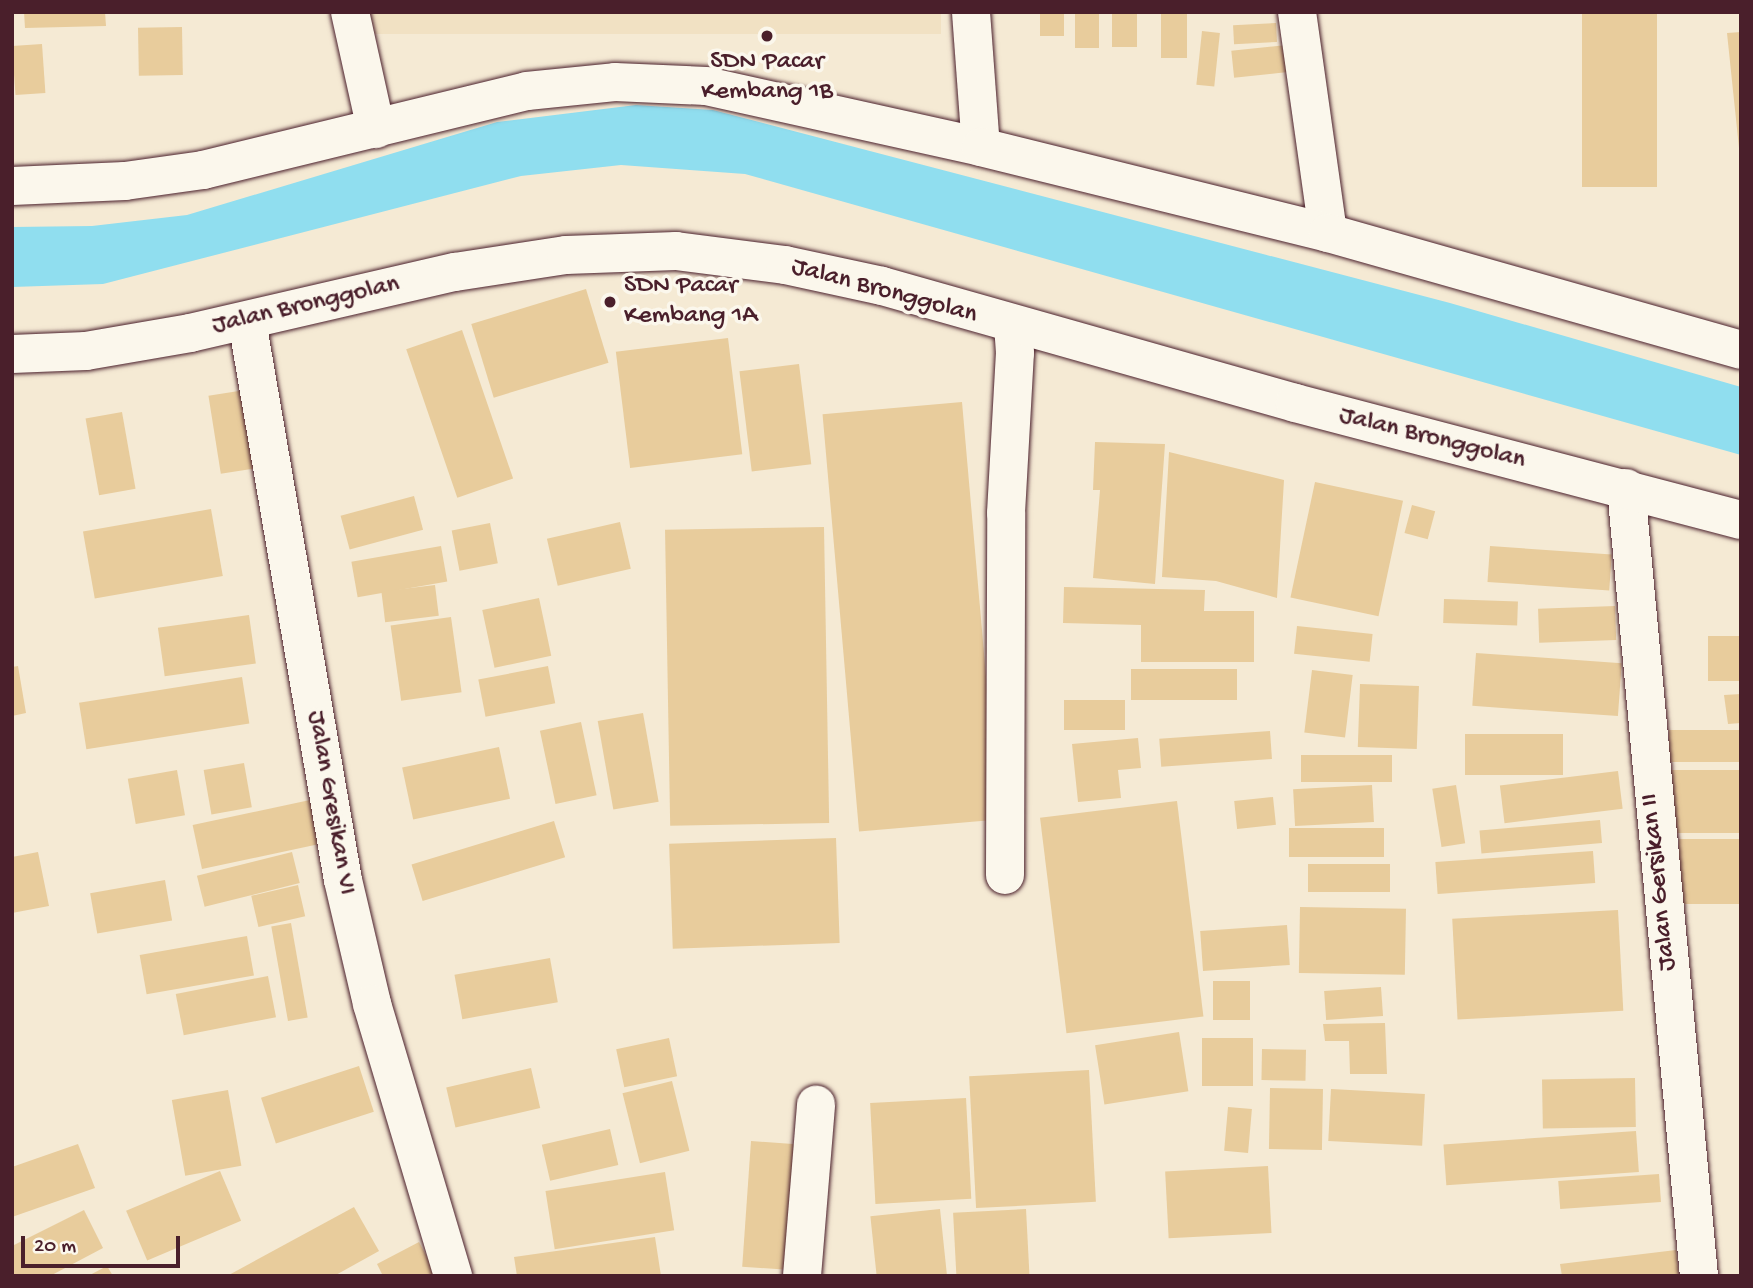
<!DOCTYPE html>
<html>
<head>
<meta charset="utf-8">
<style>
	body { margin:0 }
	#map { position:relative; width:1753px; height:1288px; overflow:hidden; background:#f5ead4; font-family:"Gochi Hand",sans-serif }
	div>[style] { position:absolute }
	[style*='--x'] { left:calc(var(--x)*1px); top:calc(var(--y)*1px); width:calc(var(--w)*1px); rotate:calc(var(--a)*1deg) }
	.built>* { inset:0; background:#f1e1c3; transform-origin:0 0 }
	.water>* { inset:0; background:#90deef }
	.building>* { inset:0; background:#e8cc9c; transform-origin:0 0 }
	.roads { filter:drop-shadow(0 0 2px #4a1f2b) drop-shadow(0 0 2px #4a1f2b) }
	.minor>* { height:38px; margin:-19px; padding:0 19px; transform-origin:19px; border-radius:19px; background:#fbf7ec }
	.major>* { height:38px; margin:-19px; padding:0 19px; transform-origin:19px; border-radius:19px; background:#fbf7ec }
	.dots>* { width:19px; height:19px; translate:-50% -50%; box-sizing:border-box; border:4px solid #fbf7ec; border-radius:50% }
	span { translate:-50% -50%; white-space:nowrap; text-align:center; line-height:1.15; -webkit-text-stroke:7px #fbf7ec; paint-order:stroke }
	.poi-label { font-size:26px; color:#4a1f2b }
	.left { translate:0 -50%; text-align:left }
	.street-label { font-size:26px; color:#4a1f2b }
	.frame { position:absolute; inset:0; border:14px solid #4a1f2b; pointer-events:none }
	.scale { position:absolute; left:21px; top:1236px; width:159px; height:32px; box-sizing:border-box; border:4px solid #4a1f2b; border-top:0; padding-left:9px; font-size:21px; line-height:24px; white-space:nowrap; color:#4a1f2b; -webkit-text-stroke:5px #fbf7ec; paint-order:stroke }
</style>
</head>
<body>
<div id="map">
	<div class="built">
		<div style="left:369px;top:12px;width:572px;height:22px"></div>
	</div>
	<div class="water">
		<div style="clip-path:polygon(636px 105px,713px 110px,1450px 303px,1741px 387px,1741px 455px,745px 174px,621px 165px,521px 176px,103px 284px,12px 287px,12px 227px,92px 226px,187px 215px,497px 122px)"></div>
	</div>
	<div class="building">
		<div style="clip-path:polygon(24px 12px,105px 12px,106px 26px,25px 28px)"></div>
		<div style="left:1040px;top:12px;width:24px;height:24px"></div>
		<div style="left:1075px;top:12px;width:24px;height:36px"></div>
		<div style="left:1112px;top:12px;width:25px;height:35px"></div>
		<div style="left:1161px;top:12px;width:26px;height:46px"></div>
		<div style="left:1582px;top:12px;width:75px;height:175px"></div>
		<div style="left:1276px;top:23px;width:19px;height:43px;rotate:87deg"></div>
		<div style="left:182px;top:27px;width:48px;height:44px;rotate:89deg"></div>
		<div style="left:1202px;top:31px;width:18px;height:54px;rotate:6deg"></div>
		<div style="clip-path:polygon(1741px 32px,1741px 148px,1739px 148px,1727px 33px)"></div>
		<div style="left:42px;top:44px;width:49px;height:30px;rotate:86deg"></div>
		<div style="left:1287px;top:45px;width:27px;height:56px;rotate:84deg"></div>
		<div style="left:586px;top:289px;width:77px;height:120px;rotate:73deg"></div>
		<div style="left:462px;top:330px;width:157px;height:59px;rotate:71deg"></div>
		<div style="left:728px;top:338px;width:117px;height:113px;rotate:83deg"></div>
		<div style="left:799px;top:364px;width:101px;height:60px;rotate:83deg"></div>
		<div style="left:245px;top:390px;width:79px;height:37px;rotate:81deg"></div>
		<div style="left:962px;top:402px;width:419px;height:140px;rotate:85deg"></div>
		<div style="left:122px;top:412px;width:78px;height:37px;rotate:80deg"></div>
		<div style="clip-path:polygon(1095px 442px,1165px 444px,1155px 584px,1093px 578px,1100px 490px,1093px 490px)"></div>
		<div style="clip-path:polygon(1169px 452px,1284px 480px,1277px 598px,1216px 581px,1162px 577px)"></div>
		<div style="left:1315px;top:482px;width:90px;height:118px;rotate:12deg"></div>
		<div style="left:414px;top:496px;width:35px;height:76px;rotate:75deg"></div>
		<div style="left:1412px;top:505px;width:24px;height:29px;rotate:15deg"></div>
		<div style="left:211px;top:509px;width:68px;height:130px;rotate:80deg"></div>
		<div style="left:620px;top:522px;width:48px;height:75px;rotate:77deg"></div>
		<div style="left:490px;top:523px;width:41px;height:39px;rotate:79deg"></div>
		<div style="left:824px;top:527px;width:296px;height:159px;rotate:89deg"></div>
		<div style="left:441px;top:546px;width:36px;height:91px;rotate:80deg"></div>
		<div style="left:1490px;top:546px;width:122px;height:36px;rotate:4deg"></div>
		<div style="left:435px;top:585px;width:31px;height:54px;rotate:83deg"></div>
		<div style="clip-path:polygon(1064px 587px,1205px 590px,1204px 611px,1254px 611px,1254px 662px,1141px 662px,1141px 625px,1063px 623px)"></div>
		<div style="left:539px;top:598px;width:59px;height:58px;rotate:78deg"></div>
		<div style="left:1444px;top:599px;width:74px;height:24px;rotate:2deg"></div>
		<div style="left:1615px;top:606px;width:34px;height:77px;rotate:88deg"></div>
		<div style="left:249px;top:615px;width:49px;height:92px;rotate:82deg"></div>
		<div style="left:451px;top:617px;width:76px;height:61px;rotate:82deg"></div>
		<div style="left:1297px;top:626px;width:76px;height:28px;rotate:6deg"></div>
		<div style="left:1708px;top:636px;width:33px;height:45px"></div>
		<div style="left:1476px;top:653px;width:146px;height:53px;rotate:4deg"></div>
		<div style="clip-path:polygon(18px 666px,26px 713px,12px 716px,12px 667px)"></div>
		<div style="left:548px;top:666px;width:38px;height:71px;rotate:79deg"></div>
		<div style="left:1131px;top:669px;width:106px;height:31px"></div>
		<div style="left:1312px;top:670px;width:41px;height:63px;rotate:7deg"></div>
		<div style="left:242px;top:677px;width:47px;height:165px;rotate:81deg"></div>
		<div style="left:1360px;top:684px;width:59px;height:63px;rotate:2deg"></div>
		<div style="clip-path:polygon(1741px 694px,1741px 723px,1728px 724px,1724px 695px)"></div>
		<div style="left:1125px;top:700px;width:30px;height:61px;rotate:90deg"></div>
		<div style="left:643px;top:713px;width:90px;height:46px;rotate:80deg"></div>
		<div style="left:581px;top:722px;width:75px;height:42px;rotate:78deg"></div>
		<div style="left:1741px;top:730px;width:32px;height:72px;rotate:90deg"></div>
		<div style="left:1270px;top:731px;width:28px;height:111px;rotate:86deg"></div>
		<div style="left:1465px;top:734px;width:98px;height:41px"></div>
		<div style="clip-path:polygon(1138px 738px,1141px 768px,1118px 770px,1121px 798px,1078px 802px,1072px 744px)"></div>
		<div style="left:499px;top:747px;width:53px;height:99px;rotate:78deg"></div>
		<div style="left:1301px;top:755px;width:91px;height:27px"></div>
		<div style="left:244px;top:763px;width:45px;height:41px;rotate:80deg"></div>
		<div style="left:177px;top:770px;width:46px;height:50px;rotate:80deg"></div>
		<div style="left:1741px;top:770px;width:63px;height:72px;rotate:90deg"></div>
		<div style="left:1618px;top:771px;width:38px;height:119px;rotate:83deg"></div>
		<div style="left:1372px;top:785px;width:37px;height:79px;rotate:87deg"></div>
		<div style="left:1456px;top:785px;width:59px;height:24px;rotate:81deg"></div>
		<div style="left:1273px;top:797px;width:28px;height:39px;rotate:84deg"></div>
		<div style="left:310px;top:800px;width:45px;height:120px;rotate:78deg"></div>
		<div style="left:1177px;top:801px;width:217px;height:138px;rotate:83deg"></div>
		<div style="left:1600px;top:820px;width:23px;height:121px;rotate:85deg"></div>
		<div style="left:554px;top:821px;width:38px;height:149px;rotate:73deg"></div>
		<div style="left:1384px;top:828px;width:29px;height:95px;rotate:90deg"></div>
		<div style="left:836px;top:838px;width:105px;height:167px;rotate:88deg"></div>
		<div style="left:1741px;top:839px;width:65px;height:62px;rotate:90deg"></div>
		<div style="left:1593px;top:851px;width:32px;height:158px;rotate:86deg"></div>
		<div style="clip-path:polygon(38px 852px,49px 906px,12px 913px,12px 857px)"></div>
		<div style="left:292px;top:852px;width:32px;height:98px;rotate:76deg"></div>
		<div style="left:1308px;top:864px;width:82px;height:28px"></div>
		<div style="left:165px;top:880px;width:41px;height:76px;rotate:80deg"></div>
		<div style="left:298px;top:885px;width:32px;height:48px;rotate:77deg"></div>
		<div style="left:1300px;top:907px;width:106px;height:66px;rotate:1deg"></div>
		<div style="left:1618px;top:910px;width:101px;height:166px;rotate:87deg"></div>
		<div style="left:291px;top:923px;width:96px;height:20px;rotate:80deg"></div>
		<div style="left:1287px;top:925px;width:40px;height:87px;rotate:86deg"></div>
		<div style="left:247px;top:936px;width:40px;height:109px;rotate:80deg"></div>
		<div style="left:550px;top:958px;width:45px;height:97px;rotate:80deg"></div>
		<div style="left:268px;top:976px;width:42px;height:94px;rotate:79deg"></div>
		<div style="left:1213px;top:981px;width:37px;height:39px"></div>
		<div style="left:1381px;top:987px;width:29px;height:57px;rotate:86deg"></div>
		<div style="clip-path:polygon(1385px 1023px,1387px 1074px,1350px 1074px,1349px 1041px,1325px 1041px,1323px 1024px)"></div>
		<div style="left:1179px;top:1032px;width:60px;height:85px;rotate:81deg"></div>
		<div style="left:669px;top:1038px;width:39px;height:54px;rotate:78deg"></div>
		<div style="left:1202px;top:1038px;width:51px;height:48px"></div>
		<div style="left:1262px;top:1049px;width:44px;height:31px;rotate:1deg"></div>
		<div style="left:359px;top:1066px;width:48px;height:103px;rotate:72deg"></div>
		<div style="left:531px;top:1068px;width:41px;height:87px;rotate:77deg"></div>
		<div style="left:1089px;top:1070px;width:132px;height:120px;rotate:87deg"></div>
		<div style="left:1635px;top:1078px;width:49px;height:93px;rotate:89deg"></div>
		<div style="left:672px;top:1081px;width:72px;height:51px;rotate:76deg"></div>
		<div style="left:1270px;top:1088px;width:53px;height:61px;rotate:1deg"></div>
		<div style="left:1331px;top:1089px;width:94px;height:52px;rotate:3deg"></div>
		<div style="left:228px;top:1090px;width:77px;height:57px;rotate:80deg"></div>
		<div style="left:966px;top:1098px;width:101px;height:96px;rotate:87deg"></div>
		<div style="left:1228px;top:1107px;width:24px;height:44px;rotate:5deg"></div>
		<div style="left:610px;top:1129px;width:37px;height:70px;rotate:77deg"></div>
		<div style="left:1636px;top:1131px;width:41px;height:193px;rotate:86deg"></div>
		<div style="left:751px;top:1141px;width:49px;height:126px;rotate:4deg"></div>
		<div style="clip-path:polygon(78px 1144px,95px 1188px,12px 1217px,12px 1167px)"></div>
		<div style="left:1268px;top:1166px;width:67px;height:103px;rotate:87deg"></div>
		<div style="left:220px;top:1171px;width:54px;height:102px;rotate:67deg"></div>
		<div style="left:665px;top:1172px;width:59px;height:121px;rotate:81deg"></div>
		<div style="left:1659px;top:1174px;width:28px;height:101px;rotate:86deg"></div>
		<div style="clip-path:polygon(354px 1207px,379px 1251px,334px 1276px,227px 1276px)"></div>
		<div style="left:940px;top:1209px;width:67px;height:70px;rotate:84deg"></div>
		<div style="left:1026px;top:1209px;width:67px;height:73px;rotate:87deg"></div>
		<div style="clip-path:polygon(84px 1210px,103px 1248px,50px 1276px,12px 1276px,12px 1246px)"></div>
		<div style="clip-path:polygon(655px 1237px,661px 1276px,517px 1276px,514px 1257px)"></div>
		<div style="clip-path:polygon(419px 1242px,437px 1276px,383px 1276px,377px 1264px)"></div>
		<div style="clip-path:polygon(1676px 1250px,1679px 1276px,1562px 1276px,1560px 1264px)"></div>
		<div style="clip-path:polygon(107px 1266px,113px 1276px,88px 1276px)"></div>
	</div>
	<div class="roads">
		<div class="minor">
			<div style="--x:350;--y:12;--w:120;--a:77.5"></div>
			<div style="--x:971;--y:12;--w:135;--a:85.8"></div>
			<div style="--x:1297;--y:12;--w:223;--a:82"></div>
			<div style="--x:247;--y:321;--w:567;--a:80.26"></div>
			<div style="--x:343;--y:880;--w:127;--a:76.8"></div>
			<div style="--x:372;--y:1004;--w:284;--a:73.4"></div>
			<div style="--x:1626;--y:488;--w:791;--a:84.71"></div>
			<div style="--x:1005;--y:875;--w:362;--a:-89.8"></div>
			<div style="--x:1006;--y:513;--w:160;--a:-86.8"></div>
			<div style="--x:1015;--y:353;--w:27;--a:-94"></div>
			<div style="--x:802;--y:1276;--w:172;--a:-85.3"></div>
		</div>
		<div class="major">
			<div style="--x:12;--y:186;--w:113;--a:-2.5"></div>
			<div style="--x:125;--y:181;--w:79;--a:-8"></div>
			<div style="--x:203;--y:170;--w:333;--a:-13.7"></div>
			<div style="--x:527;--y:91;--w:88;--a:-5.8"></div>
			<div style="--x:615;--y:82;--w:91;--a:2.5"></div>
			<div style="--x:706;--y:86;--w:282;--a:12.5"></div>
			<div style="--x:981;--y:147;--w:357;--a:13.9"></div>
			<div style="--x:1328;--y:233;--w:429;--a:15.8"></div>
			<div style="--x:12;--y:354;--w:74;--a:-2.3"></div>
			<div style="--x:86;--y:351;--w:106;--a:-9.8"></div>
			<div style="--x:190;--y:333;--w:272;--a:-13"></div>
			<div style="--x:455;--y:272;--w:112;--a:-8.7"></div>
			<div style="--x:566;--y:255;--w:110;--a:-2.1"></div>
			<div style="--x:676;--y:251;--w:110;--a:7.3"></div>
			<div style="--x:785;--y:265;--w:99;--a:12.2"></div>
			<div style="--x:882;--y:286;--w:429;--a:15.8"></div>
			<div style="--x:1295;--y:403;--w:461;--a:14.7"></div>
		</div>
	</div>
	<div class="dots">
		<div style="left:767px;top:36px;background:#4a1f2b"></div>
		<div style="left:610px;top:302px;background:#4a1f2b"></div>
	</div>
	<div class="poi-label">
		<span style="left:767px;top:78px">SDN Pacar<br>Kembang 1B</span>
		<span class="left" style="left:624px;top:302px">SDN Pacar<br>Kembang 1A</span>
	</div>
	<div class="street-label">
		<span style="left:884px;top:292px;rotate:15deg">Jalan Bronggolan</span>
		<span style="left:306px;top:306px;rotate:-13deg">Jalan Bronggolan</span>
		<span style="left:1432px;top:439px;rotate:14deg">Jalan Bronggolan</span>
		<span style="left:330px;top:803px;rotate:80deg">Jalan Gresikan VI</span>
		<span style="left:1660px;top:882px;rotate:-96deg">Jalan Gersikan II</span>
	</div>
	<div class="frame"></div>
	<div class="scale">20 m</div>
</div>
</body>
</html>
